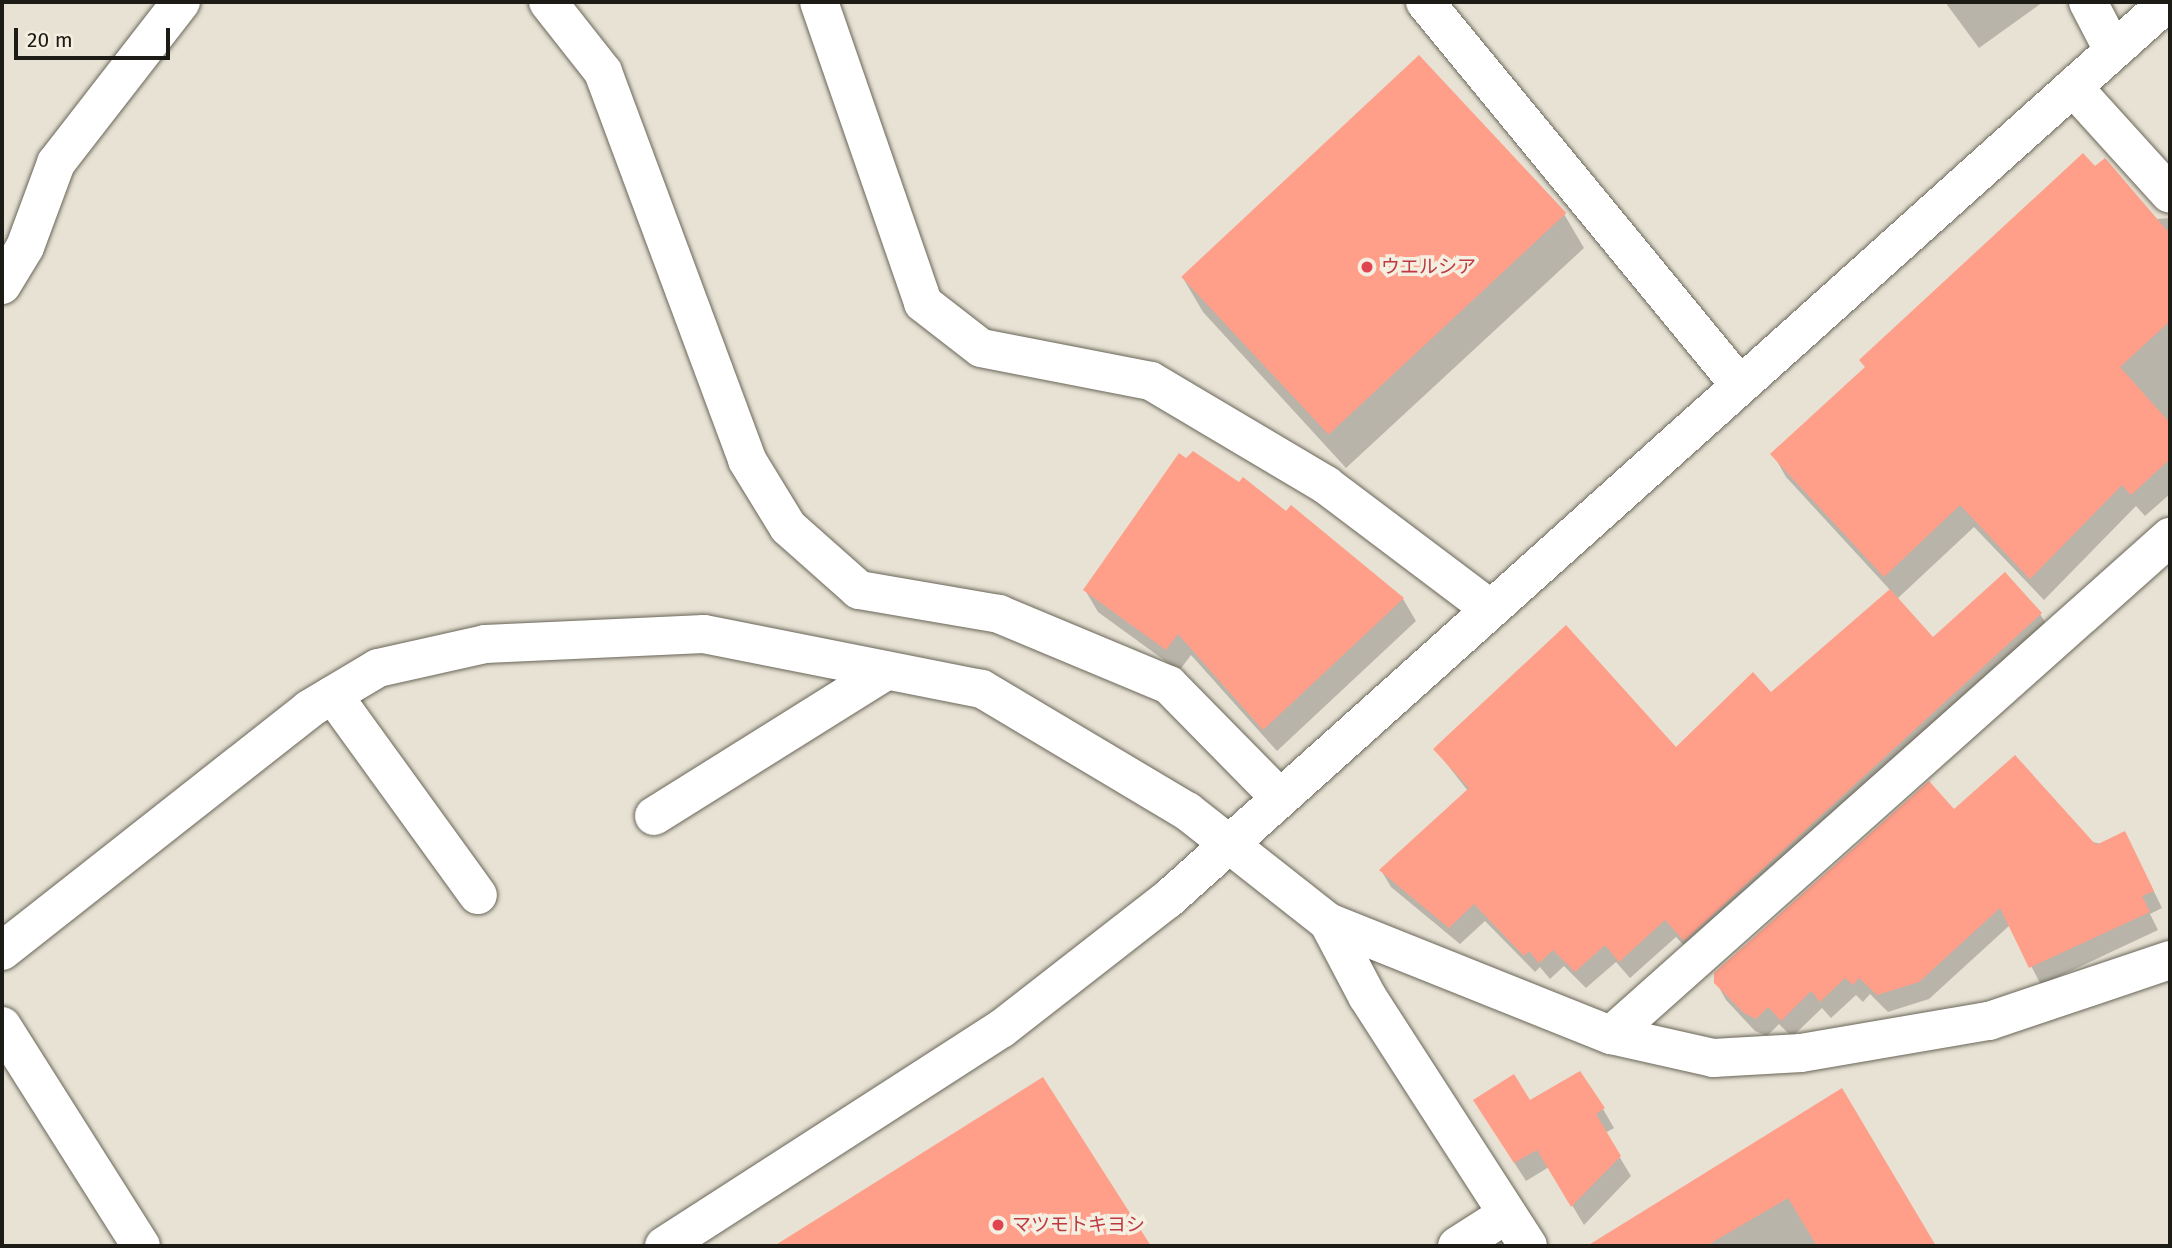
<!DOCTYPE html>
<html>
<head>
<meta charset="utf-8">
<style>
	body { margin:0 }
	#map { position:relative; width:2172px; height:1248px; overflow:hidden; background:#e7e2d4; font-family:"Fira Sans","Noto Sans JP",sans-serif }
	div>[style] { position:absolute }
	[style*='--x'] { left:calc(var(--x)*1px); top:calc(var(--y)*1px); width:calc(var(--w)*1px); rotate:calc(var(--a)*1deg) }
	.shadow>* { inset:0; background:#0003 }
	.building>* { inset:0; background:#ff9e89; transform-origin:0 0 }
	.roads { filter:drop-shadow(0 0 2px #6a6659) drop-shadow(0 0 2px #6a6659) }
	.minor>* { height:38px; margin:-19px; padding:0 19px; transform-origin:19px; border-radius:19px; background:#fff }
	.dots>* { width:19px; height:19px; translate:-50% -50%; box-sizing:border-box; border:4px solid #f5efe1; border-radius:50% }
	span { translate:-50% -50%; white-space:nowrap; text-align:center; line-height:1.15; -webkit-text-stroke:7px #f5efe1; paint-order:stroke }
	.health-label { font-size:19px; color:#be3a42 }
	.left { translate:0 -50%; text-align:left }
	.frame { position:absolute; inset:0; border:4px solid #1c1b15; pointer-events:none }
	.scale { position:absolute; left:14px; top:28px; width:156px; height:32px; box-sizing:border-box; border:4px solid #1c1b15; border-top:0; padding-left:9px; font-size:21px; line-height:24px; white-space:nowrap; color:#1c1b15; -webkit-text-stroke:5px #f5efe1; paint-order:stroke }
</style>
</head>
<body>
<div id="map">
	<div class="shadow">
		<div style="clip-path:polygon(1945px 2px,2043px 2px,1979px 48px)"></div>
		<div style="clip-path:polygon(2105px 160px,2157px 219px,2170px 218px,2170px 494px,2145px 516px,2136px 506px,2044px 600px,1974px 527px,1897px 599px,1933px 640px,2040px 614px,2051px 631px,1695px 957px,1676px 937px,1630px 978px,1616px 962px,1586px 988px,1564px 966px,1550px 979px,1540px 967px,1535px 972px,1485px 921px,1460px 944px,1391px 887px,1381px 870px,1468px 791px,1435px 749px,1676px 750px,1770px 694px,1891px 591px,1786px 477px,1773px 454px,1866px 368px,1861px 361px)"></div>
		<div style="clip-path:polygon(1564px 214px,1584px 248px,1346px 468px,1203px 312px,1183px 278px)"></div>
		<div style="clip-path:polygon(1085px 590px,1403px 599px,1416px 621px,1277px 751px,1191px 655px,1179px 671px,1098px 612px)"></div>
		<div style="clip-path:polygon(1953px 812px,2134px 851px,2162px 908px,2150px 914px,2158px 930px,2041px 985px,2010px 925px,1929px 999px,1888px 1012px,1870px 994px,1863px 1002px,1856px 995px,1831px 1018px,1822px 1008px,1792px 1037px,1779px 1024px,1767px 1036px,1755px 1031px,1726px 1000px,1716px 982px)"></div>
		<div style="clip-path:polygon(1042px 1079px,1148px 1246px,830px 1246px,816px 1222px)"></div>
		<div style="clip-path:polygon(1841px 1091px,1934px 1246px,1592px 1246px,1592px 1245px)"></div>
		<div style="clip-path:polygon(1530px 1103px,1603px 1109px,1614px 1128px,1605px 1133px,1631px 1176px,1584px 1225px,1549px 1167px,1526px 1181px,1486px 1119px)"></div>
	</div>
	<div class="building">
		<div style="left:1419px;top:55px;width:216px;height:325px;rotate:47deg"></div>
		<div style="clip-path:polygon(2083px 153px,2095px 166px,2105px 158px,2170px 234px,2170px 321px,2120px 367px,2170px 423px,2170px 459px,2131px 495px,2122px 485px,2030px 579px,1960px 505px,1884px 577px,1770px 454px,1865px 367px,1859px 360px)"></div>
		<div style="clip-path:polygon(1193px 451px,1239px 482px,1243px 477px,1286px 511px,1291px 505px,1404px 598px,1263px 730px,1178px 634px,1166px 650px,1083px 590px,1179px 453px,1186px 458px)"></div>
		<div style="clip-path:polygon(2005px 572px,2042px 613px,1684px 941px,1665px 920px,1619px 962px,1605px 945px,1575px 972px,1553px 950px,1539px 963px,1529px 951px,1524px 956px,1474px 904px,1449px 928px,1379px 870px,1469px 788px,1433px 749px,1566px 625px,1676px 747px,1753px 672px,1771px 692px,1890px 589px,1933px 637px)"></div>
		<div style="clip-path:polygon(2015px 755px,2096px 845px,2125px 831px,2154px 891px,2142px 896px,2150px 912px,2029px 968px,2000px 908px,1919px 982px,1877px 995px,1859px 978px,1853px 985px,1845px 978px,1820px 1002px,1811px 991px,1781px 1021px,1768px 1007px,1756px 1019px,1744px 1013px,1714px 983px,1714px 973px,1929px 781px,1954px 809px)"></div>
		<div style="clip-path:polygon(1580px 1071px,1605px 1108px,1596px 1114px,1621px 1156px,1571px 1207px,1537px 1150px,1514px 1163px,1473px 1100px,1514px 1074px,1530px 1100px)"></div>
		<div style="clip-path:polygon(1043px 1077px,1151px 1246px,774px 1246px)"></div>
		<div style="clip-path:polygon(1842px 1088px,1936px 1246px,1817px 1246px,1788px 1198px,1706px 1246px,1587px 1246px)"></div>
	</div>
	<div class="roads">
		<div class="minor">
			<div style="--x:548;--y:2;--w:89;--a:51.8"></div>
			<div style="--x:603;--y:72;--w:414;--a:69.6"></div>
			<div style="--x:747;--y:460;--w:79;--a:58.5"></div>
			<div style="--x:788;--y:527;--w:95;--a:41.6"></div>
			<div style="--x:859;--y:590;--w:142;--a:9.7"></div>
			<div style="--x:999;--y:614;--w:184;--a:22.7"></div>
			<div style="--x:1169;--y:685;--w:158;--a:45.5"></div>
			<div style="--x:819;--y:2;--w:318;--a:70.9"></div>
			<div style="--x:923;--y:303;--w:73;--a:37.8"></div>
			<div style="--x:981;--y:348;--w:173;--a:11"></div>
			<div style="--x:1151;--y:381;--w:204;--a:30.7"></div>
			<div style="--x:1326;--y:485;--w:204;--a:37"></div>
			<div style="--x:1425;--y:2;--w:496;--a:50.6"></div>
			<div style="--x:2088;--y:2;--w:54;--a:62.5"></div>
			<div style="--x:2073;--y:87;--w:144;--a:47.8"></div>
			<div style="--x:2;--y:285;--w:44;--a:-58.8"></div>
			<div style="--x:25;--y:247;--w:90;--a:-69.7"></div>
			<div style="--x:56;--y:163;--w:204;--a:-52.2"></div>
			<div style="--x:333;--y:695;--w:247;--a:54.1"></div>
			<div style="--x:654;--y:816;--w:274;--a:-32"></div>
			<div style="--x:1328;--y:922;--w:84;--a:62.2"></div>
			<div style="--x:1367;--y:996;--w:297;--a:57.2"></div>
			<div style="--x:2;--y:951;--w:391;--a:-38.2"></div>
			<div style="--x:309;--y:709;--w:80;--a:-30.7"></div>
			<div style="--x:378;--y:668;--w:110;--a:-12.6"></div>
			<div style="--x:485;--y:644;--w:219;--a:-2.6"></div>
			<div style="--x:704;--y:634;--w:283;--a:11.2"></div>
			<div style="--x:982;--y:689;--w:239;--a:30.8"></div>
			<div style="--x:1187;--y:811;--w:179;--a:38.2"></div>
			<div style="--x:1328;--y:922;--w:305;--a:21.8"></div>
			<div style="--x:1611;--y:1035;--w:105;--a:12.7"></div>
			<div style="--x:1713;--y:1058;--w:88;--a:-3.3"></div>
			<div style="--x:1801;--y:1053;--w:191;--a:-9.7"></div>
			<div style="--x:1989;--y:1021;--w:191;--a:-18.6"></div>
			<div style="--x:2;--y:1026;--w:260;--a:57.7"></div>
			<div style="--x:1611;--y:1035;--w:749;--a:-41.7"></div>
			<div style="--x:664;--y:1246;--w:401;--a:-32.8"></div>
			<div style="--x:1001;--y:1029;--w:210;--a:-37.9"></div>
			<div style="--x:1167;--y:900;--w:1345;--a:-41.9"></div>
			<div style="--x:1457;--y:1246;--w:59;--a:-32.6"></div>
		</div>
	</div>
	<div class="dots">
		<div style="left:1367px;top:267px;background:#e0444e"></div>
		<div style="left:998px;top:1225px;background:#e0444e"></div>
	</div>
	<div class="health-label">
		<span class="left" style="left:1381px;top:267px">ウエルシア</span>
		<span class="left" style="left:1012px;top:1225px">マツモトキヨシ</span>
	</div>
	<div class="frame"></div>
	<div class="scale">20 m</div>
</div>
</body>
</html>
